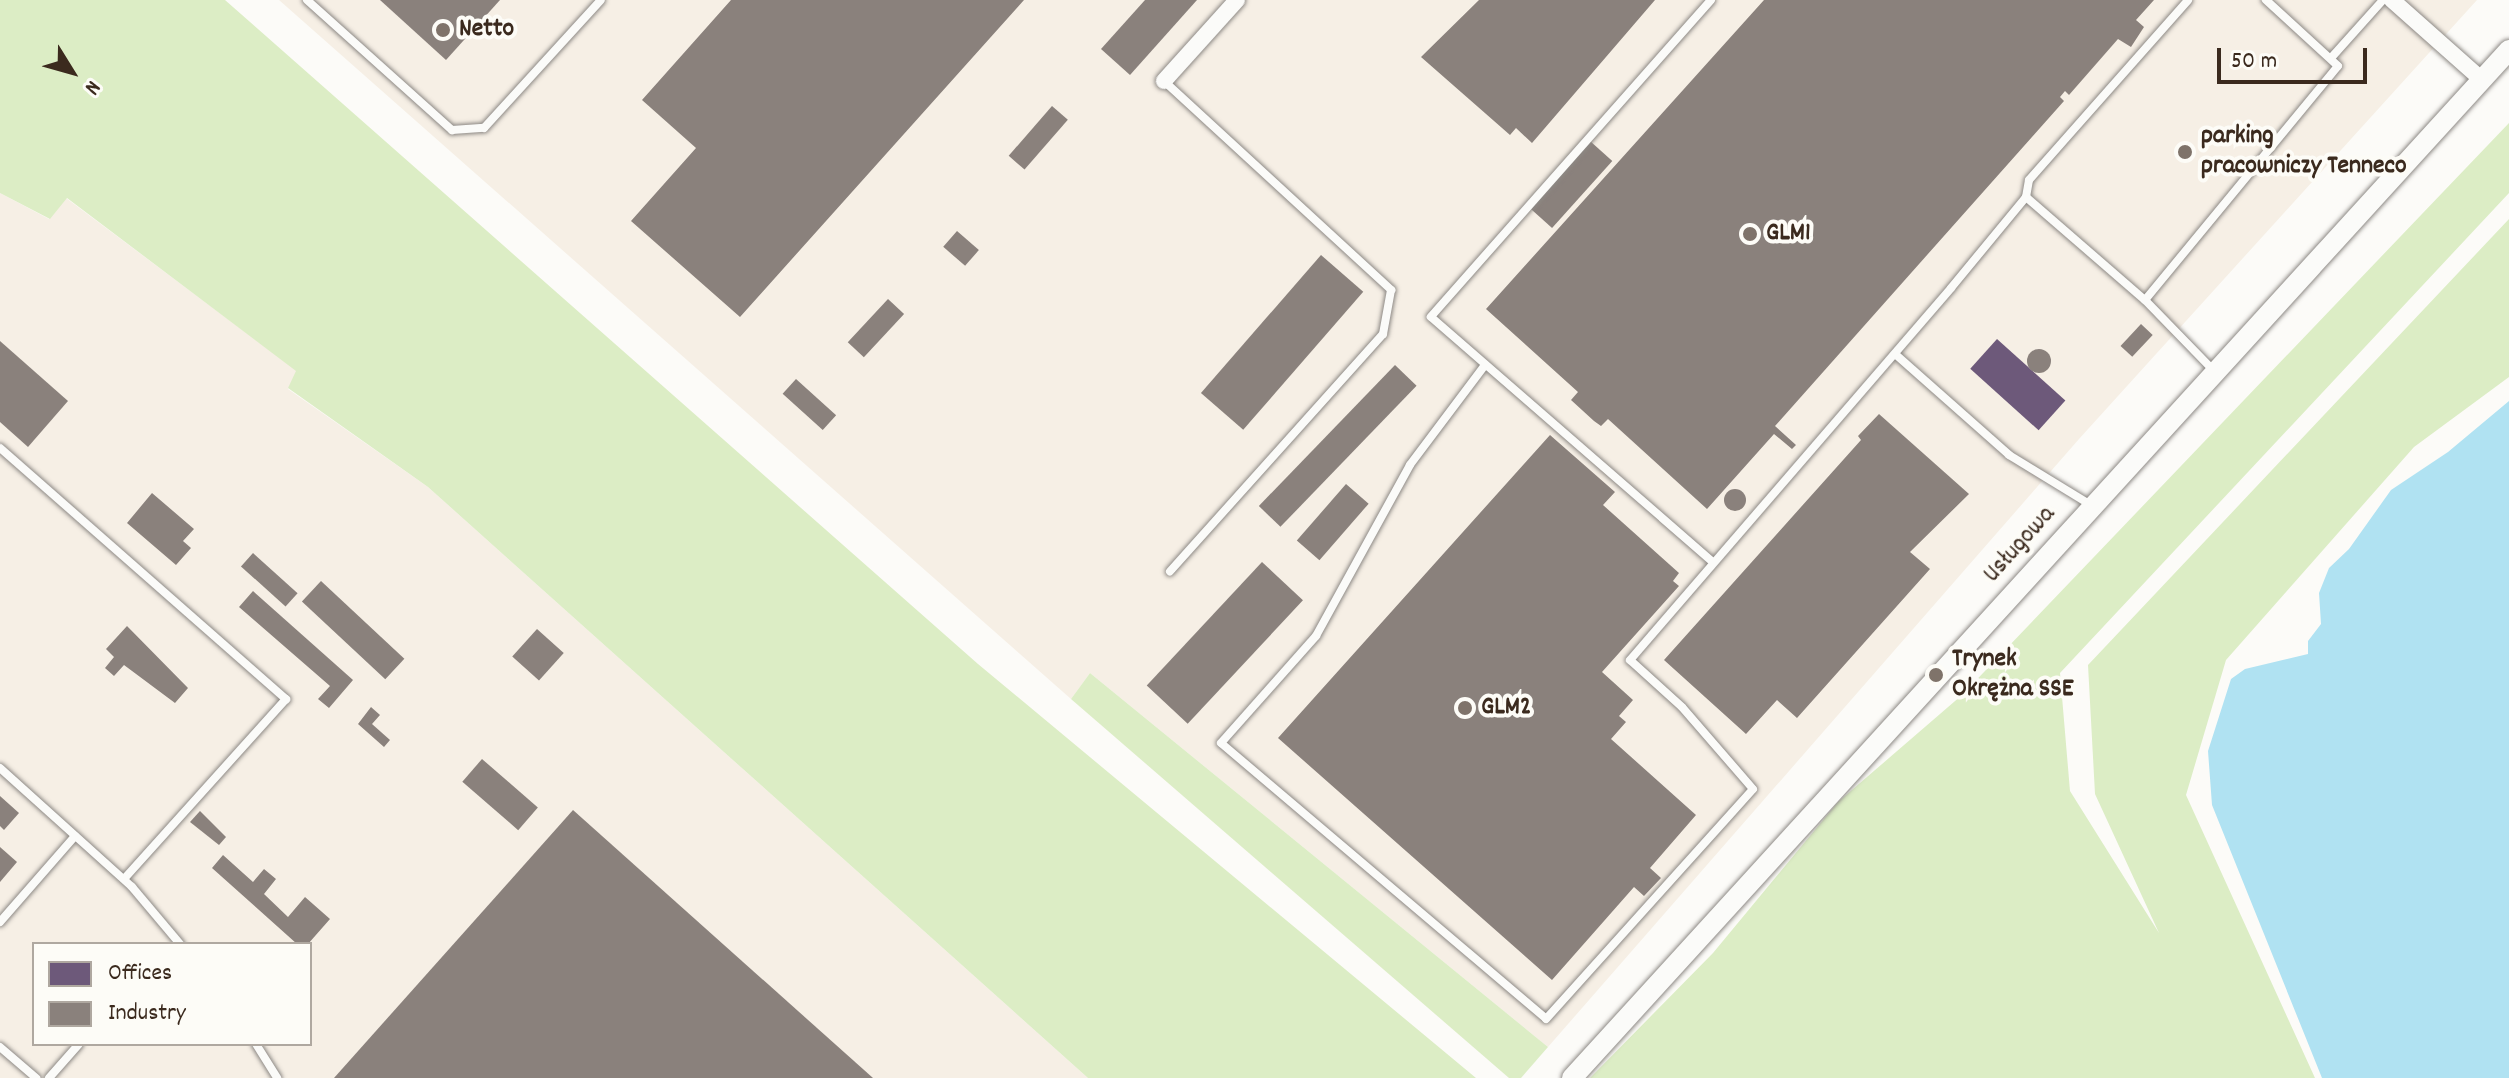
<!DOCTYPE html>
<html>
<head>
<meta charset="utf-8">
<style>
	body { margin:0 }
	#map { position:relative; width:2509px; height:1078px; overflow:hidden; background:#fcfbf8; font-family:Dekko,sans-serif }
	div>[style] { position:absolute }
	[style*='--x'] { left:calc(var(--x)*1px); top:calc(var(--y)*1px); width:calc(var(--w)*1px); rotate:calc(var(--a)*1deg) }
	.built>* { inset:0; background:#f6efe5 }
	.green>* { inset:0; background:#dcedc5 }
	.water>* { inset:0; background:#b0e2f2 }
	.offices>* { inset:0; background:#6d597a; transform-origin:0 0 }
	.industry>* { inset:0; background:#8a817c; transform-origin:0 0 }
	.round { border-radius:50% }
	.roads { filter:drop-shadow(0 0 2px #8d8985) drop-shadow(0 0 2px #8d8985) }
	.service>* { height:8px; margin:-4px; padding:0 4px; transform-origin:4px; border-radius:4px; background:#fbfbf9 }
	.minor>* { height:16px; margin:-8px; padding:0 8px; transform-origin:8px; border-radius:8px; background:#fbfbf9 }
	.tertiary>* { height:20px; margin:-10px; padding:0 10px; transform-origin:10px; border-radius:10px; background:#fbfbf9 }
	.dots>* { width:22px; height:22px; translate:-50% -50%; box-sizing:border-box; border:4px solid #fdfcf7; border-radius:50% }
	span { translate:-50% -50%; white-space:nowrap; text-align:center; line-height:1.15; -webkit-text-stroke:8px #fdfcf7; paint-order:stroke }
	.poi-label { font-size:26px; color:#3b2a1e; font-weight:700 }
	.left { translate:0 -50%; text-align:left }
	.street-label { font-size:26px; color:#3b2a1e }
	.legend { position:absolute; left:32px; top:942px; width:280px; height:104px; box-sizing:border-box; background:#fdfcf7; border:2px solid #afa8a0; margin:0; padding:10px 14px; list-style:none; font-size:24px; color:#3b2a1e }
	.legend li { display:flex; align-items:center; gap:16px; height:40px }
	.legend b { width:40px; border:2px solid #afa8a0 }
	.north { position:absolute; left:32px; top:32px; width:80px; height:80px; -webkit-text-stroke:6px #fdfcf7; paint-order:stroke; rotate:127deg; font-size:22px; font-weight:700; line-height:32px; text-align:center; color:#3b2a1e }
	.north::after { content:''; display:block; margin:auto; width:28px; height:36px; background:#3b2a1e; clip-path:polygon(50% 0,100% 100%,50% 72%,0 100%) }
	.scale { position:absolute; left:2217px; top:48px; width:150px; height:36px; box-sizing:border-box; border:4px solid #3b2a1e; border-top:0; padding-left:10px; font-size:24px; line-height:28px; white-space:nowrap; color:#3b2a1e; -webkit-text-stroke:6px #fdfcf7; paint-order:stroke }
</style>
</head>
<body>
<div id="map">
	<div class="built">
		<div style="clip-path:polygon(279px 0,2477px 0,2079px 439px,1548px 1047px,1090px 673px,1071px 699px)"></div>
		<div style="clip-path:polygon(evenodd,0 193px,49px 219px,66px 198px,297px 371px,288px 389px,428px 487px,1088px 1078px,0 1078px,0 193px,34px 944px,310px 944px,310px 1044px,34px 1044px,34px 944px)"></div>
	</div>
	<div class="green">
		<div style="clip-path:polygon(0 0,225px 0,978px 664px,1476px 1078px,1088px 1078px,428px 487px,288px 388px,296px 371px,67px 198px,50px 219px,0 193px)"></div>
		<div style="clip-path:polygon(2509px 123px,2509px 193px,2060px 673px,2070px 791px,2159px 933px,2095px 794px,2088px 665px,2509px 219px,2509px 377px,2414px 447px,2226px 660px,2186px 795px,2315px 1078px,1590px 1078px,1713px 953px,1838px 802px,1962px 695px)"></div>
		<div style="clip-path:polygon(1090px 673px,1548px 1047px,1521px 1078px,1509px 1078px,1071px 699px)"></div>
	</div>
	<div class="water">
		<div style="clip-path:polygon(2509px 401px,2509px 1078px,2322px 1078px,2212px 805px,2208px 751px,2231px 679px,2245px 669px,2308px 654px,2308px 641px,2321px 624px,2319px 593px,2329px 568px,2349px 549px,2391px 490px,2448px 452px)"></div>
	</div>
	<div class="offices">
		<div style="left:1997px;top:339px;width:92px;height:40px;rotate:42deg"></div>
	</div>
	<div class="industry">
		<div style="clip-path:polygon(380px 0,500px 0,446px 60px)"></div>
		<div style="clip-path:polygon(731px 0,1024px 0,740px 317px,631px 221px,696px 148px,642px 100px)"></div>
		<div style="clip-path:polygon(1145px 0,1197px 0,1130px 75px,1101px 49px)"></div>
		<div style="clip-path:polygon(1479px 0,1655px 0,1532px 143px,1516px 128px,1510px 135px,1421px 57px)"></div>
		<div style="clip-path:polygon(1764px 0,2154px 0,2136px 20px,2144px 27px,2131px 47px,2118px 39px,2069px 95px,2065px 91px,2060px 97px,2064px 101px,1775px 426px,1796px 445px,1792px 449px,1774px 434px,1707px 509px,1608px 419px,1601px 426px,1594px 421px,1571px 400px,1578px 392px,1486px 309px)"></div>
		<div style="left:1052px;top:106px;width:21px;height:66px;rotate:41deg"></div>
		<div style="left:1590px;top:141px;width:30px;height:90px;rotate:42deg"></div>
		<div style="left:957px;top:231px;width:29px;height:21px;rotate:41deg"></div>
		<div style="left:1321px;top:255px;width:56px;height:183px;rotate:41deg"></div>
		<div style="left:888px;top:299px;width:22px;height:59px;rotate:43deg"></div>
		<div style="left:2141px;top:324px;width:16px;height:30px;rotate:43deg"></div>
		<div style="clip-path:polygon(0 341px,68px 401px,28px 447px,0 422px)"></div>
		<div class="round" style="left:2027px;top:349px;width:24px;height:24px"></div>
		<div style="left:1395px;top:365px;width:30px;height:196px;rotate:44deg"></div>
		<div style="left:796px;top:379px;width:54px;height:20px;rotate:42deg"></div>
		<div style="clip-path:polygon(1879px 414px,1969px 494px,1910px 552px,1930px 569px,1797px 718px,1777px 700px,1746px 734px,1664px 660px,1861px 440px,1858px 436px)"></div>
		<div style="clip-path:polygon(1550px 435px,1615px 492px,1603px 505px,1679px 573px,1673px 581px,1679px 586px,1602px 672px,1633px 700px,1619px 716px,1626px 722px,1611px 739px,1696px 815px,1650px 868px,1661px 878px,1644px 896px,1634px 887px,1552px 980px,1278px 738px)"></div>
		<div style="left:1346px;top:484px;width:30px;height:75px;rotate:41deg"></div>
		<div class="round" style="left:1724px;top:489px;width:22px;height:22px"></div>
		<div style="clip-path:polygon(152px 493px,194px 529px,183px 541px,191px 548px,176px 565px,127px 523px)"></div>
		<div style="left:253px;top:553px;width:60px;height:18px;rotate:42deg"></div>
		<div style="left:1262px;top:562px;width:56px;height:169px;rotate:43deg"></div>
		<div style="left:321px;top:581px;width:114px;height:28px;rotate:43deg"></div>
		<div style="clip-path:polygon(253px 591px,353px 680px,329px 708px,318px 699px,330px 686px,239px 607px)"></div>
		<div style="clip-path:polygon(127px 626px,188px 688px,175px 703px,124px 665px,114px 676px,105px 668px,114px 657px,106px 649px)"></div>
		<div style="left:537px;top:629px;width:36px;height:37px;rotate:42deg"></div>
		<div style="clip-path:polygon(371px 707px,380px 715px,372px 724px,390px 740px,384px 747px,358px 724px)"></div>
		<div style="left:482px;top:759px;width:74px;height:30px;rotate:41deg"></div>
		<div style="clip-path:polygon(0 796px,19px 813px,4px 830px,0 826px)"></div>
		<div style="clip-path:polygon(573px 810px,873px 1078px,334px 1078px)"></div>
		<div style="clip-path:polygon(200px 811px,226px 837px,219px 845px,190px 822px)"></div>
		<div style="clip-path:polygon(0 847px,17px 862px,0 882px)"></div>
		<div style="clip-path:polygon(223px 855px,253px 882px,264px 869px,276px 879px,264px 894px,288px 917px,305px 897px,330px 919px,308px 944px,297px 944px,212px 868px)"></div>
	</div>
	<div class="roads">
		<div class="service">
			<div style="--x:307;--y:0;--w:195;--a:41.9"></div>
			<div style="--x:452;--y:130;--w:32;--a:-4"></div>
			<div style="--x:484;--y:128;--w:173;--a:-47.6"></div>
			<div style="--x:1711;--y:0;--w:423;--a:131.5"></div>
			<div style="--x:1431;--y:317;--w:371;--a:41"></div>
			<div style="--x:2331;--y:58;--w:78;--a:-48.1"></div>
			<div style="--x:1164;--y:81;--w:309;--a:42.6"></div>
			<div style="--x:1391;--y:290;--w:45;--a:100.3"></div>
			<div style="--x:1383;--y:334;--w:319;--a:131.9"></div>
			<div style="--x:2026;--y:197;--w:157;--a:40.9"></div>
			<div style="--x:2145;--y:300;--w:98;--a:45.8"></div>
			<div style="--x:2145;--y:300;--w:303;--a:-50.5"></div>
			<div style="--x:2338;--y:66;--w:98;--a:-137.5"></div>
			<div style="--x:1895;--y:354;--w:152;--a:41.5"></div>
			<div style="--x:2009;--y:455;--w:96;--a:31.4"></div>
			<div style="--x:1485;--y:365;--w:125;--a:126.9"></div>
			<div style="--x:1410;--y:465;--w:195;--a:118.8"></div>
			<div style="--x:1316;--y:636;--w:143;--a:131.6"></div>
			<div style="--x:1221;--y:743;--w:426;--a:40.3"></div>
			<div style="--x:1546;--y:1019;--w:309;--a:-48"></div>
			<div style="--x:1753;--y:789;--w:108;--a:-130.9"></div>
			<div style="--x:1682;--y:707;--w:70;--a:-137.9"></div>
			<div style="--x:1630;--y:660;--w:491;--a:-49.2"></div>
			<div style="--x:1951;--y:288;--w:118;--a:-50.5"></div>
			<div style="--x:2026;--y:197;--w:17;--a:-80"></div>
			<div style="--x:2029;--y:180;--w:240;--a:-48.5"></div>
			<div style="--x:0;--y:448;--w:381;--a:41.3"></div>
			<div style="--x:286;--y:699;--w:242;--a:132"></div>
			<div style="--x:0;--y:768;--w:178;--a:42"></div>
			<div style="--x:132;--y:887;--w:75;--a:49.9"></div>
			<div style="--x:0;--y:922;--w:114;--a:-48.9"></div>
			<div style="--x:256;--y:1044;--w:40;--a:58"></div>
			<div style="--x:0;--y:1047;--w:48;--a:40.7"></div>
			<div style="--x:49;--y:1078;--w:45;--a:-48.6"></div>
		</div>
		<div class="minor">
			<div style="--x:2392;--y:0;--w:119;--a:41.6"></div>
			<div style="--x:1164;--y:81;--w:109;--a:-48"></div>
		</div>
		<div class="tertiary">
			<div style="--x:1572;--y:1078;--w:1391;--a:-47.65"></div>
		</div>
	</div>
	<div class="dots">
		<div style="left:443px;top:30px;background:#7f736a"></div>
		<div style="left:2185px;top:152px;background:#7f736a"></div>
		<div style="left:1750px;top:234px;background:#7f736a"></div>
		<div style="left:1936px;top:675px;background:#7f736a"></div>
		<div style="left:1465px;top:708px;background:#7f736a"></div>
	</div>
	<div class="poi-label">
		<span class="left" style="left:459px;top:30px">Netto</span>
		<span class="left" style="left:2201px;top:152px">parking<br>pracowniczy Tenneco</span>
		<span class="left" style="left:1766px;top:234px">GLM1</span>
		<span class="left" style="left:1952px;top:675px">Trynek<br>Okrężna SSE</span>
		<span class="left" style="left:1481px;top:708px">GLM2</span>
	</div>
	<div class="street-label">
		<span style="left:2020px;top:545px;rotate:-48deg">Usługowa</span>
	</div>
	<ul class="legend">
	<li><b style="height:22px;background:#6d597a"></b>Offices</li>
	<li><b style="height:22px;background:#8a817c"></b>Industry</li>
	</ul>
	<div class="north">N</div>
	<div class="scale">50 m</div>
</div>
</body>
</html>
